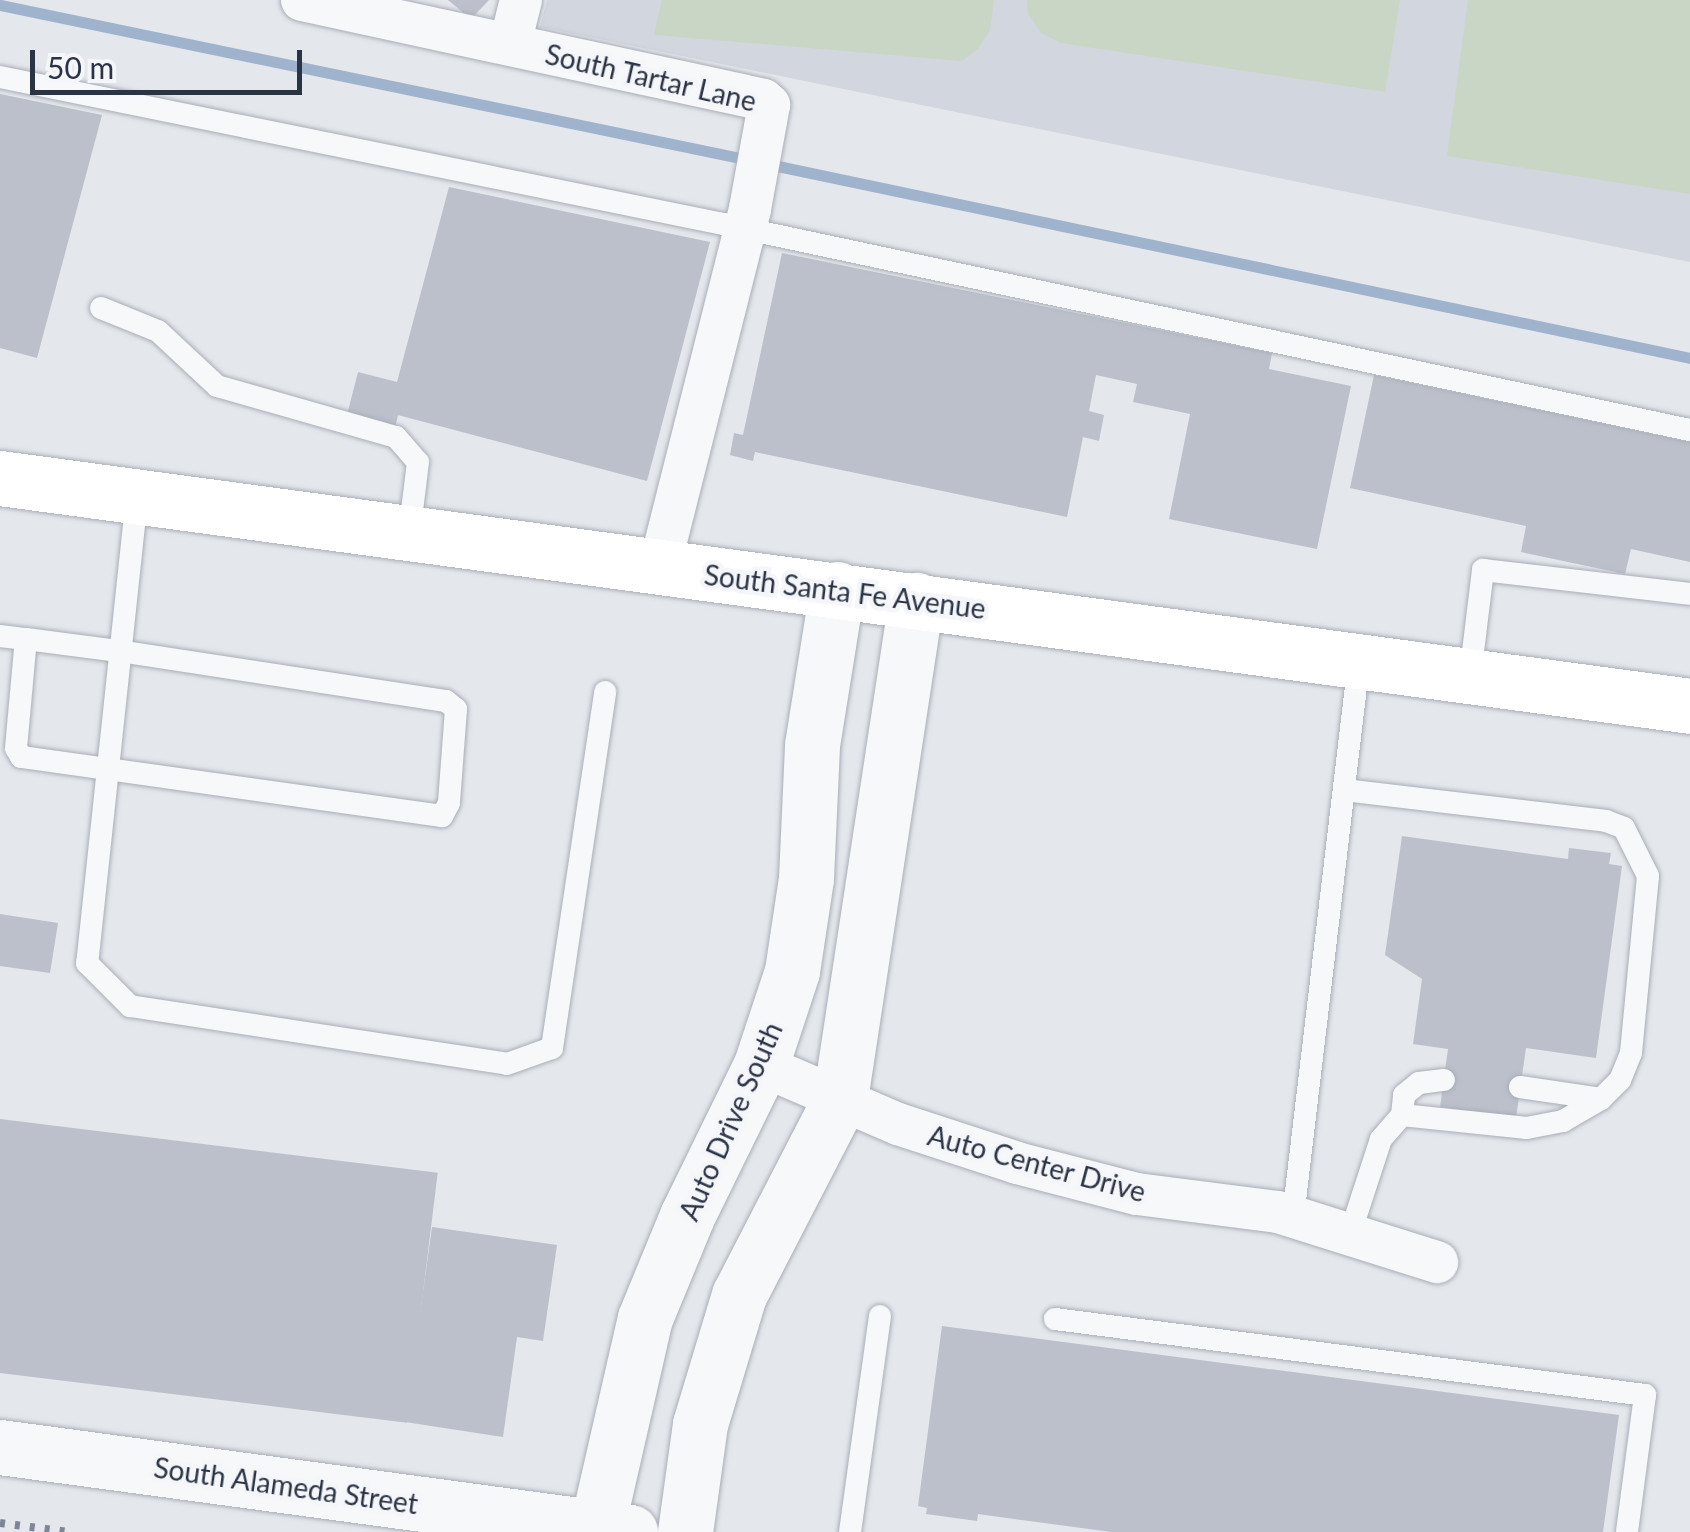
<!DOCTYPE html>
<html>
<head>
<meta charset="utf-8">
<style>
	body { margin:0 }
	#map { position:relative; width:1690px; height:1532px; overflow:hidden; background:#e4e7ec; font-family:Lato,sans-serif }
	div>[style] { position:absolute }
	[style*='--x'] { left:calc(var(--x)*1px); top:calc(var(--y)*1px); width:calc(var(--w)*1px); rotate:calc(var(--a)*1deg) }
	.built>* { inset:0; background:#d2d6de }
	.green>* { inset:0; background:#c9d6c5 }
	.stream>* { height:11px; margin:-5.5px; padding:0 5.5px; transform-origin:5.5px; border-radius:5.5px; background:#9fb4cc }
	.building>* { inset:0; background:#bbc0ca; transform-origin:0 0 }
	.roads { filter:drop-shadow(0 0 2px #a9aeb7) drop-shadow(0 0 2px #a9aeb7) }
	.service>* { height:22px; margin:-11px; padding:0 11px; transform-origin:11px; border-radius:11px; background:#f7f8fa }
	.minor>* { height:42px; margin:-21px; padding:0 21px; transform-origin:21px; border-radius:21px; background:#f7f8fa }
	.tertiary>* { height:55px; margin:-27.5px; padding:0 27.5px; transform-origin:27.5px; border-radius:27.5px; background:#f7f8fa }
	.secondary>* { height:55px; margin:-27.5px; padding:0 27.5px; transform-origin:27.5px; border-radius:27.5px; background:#fff }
	.rail>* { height:8px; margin-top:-4px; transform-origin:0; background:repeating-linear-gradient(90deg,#7d8696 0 5px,transparent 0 15px) }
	span { translate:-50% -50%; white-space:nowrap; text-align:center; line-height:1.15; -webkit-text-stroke:9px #f4f6f9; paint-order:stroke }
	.street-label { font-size:28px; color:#2b3445 }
	.scale { position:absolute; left:30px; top:50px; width:272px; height:45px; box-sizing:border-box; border:5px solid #2b3445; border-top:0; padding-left:12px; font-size:30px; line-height:35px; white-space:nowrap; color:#2b3445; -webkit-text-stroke:8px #f4f6f9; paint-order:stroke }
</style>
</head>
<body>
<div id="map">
	<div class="built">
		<div style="clip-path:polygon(547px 0,1690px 0,1690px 262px,540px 27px)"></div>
	</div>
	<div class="green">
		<div style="clip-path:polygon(662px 0,994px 0,990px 30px,978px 49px,962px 61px,654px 35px)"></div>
		<div style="clip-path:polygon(1027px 0,1400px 0,1385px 92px,1061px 43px,1041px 33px,1028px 14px)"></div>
		<div style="clip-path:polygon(1468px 0,1690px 0,1690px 194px,1447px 156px)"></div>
	</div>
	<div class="stream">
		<div style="--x:0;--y:5;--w:766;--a:11.68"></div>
		<div style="--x:768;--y:164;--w:942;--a:11.88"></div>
	</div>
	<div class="building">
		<div style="clip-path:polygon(448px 0,489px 0,471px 19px)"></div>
		<div style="clip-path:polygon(0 94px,102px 115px,37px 358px,0 348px)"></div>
		<div style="clip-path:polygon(449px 187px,710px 242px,647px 481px,398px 415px,395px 428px,347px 415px,358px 372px,397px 382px)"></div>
		<div style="clip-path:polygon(782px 253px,1272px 353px,1269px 369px,1351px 386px,1317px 549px,1169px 519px,1190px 414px,1133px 402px,1137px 384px,1096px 375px,1089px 411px,1104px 415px,1099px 441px,1083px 437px,1067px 517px,755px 452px,753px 461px,730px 455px,734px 433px,743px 435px)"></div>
		<div style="clip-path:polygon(1374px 375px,1690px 442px,1690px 562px,1631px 549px,1625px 574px,1521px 552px,1526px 526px,1350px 488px)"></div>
		<div style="clip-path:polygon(1402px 836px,1568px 859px,1569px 848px,1611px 853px,1609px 864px,1622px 866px,1596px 1058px,1526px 1048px,1516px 1118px,1440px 1107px,1448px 1049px,1413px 1044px,1422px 979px,1385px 955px)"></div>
		<div style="clip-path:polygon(0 914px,58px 923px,50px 973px,0 966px)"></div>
		<div style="left:0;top:1119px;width:441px;height:252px;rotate:7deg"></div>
		<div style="clip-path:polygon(432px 1227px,557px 1245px,543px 1341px,517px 1337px,503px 1437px,405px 1422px)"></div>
		<div style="clip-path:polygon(942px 1326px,1619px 1415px,1603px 1532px,1111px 1532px,978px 1514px,977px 1521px,926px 1514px,927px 1508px,918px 1506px)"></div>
	</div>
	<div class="roads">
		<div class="service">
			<div style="--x:0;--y:77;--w:738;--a:11.49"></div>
			<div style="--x:723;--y:224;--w:989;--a:12.03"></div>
			<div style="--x:101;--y:308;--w:61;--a:22"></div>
			<div style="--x:158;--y:331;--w:81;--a:43"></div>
			<div style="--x:217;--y:386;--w:186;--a:15.9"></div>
			<div style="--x:396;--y:437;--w:33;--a:49"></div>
			<div style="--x:418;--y:462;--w:73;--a:97.1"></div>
			<div style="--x:137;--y:497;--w:469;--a:96.1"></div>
			<div style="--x:87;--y:963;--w:61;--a:45"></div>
			<div style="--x:130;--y:1006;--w:381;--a:8.7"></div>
			<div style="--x:507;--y:1064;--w:48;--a:-19.6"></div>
			<div style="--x:552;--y:1048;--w:360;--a:-81.5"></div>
			<div style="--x:0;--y:636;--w:26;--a:7"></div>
			<div style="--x:26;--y:639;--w:94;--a:7.4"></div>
			<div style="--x:119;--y:651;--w:331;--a:8.7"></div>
			<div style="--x:446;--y:701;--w:13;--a:39"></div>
			<div style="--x:456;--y:709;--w:94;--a:94.3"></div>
			<div style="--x:449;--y:803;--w:15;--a:118"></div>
			<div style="--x:442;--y:816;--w:425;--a:-172"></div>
			<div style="--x:21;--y:757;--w:10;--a:-119"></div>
			<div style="--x:16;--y:748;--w:109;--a:-84.8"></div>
			<div style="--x:1470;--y:676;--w:107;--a:-83"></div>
			<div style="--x:1483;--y:570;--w:208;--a:6.6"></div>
			<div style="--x:1344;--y:790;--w:264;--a:6.7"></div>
			<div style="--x:1606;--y:821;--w:19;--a:21"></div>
			<div style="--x:1624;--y:828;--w:54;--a:63.4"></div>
			<div style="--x:1648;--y:876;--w:178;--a:95.5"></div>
			<div style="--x:1631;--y:1053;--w:29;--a:112"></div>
			<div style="--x:1620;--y:1080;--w:27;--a:135"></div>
			<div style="--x:1601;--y:1099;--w:44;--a:149.9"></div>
			<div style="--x:1563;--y:1121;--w:37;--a:169"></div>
			<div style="--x:1527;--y:1128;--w:126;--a:-174.1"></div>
			<div style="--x:1402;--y:1115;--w:32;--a:131"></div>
			<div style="--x:1381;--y:1139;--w:100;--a:108.1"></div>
			<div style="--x:1520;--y:1087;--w:82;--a:8.4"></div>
			<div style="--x:1402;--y:1115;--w:20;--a:-84"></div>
			<div style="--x:1404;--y:1095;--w:19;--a:-39"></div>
			<div style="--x:1419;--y:1083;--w:25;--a:-7"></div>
			<div style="--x:1293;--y:1217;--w:560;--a:-83.23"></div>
			<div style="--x:1055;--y:1319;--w:595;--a:7.34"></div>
			<div style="--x:1645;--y:1395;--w:138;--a:97.5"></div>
			<div style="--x:850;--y:1532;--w:218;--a:-82.1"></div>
		</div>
		<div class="minor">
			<div style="--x:302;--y:0;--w:472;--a:12.2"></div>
			<div style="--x:763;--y:100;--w:8;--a:40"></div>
			<div style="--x:769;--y:105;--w:106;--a:100.4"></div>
			<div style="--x:750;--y:209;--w:370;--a:104.2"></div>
			<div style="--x:510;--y:44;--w:45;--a:-76"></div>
			<div style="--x:761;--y:1065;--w:149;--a:23.3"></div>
			<div style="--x:898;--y:1124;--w:125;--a:18.1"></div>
			<div style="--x:1017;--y:1163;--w:124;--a:14.5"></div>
			<div style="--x:1137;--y:1194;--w:142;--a:7.3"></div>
			<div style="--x:1278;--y:1212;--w:167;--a:17.5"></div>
		</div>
		<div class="tertiary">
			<div style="--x:0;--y:1447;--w:636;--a:7.68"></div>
			<div style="--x:597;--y:1527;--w:214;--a:-77.1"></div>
			<div style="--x:645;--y:1318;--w:110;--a:-67.6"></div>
			<div style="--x:687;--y:1216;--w:168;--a:-63.9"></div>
			<div style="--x:761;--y:1065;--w:99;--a:-71.7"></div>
			<div style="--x:792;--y:971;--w:94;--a:-81.4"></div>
			<div style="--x:806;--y:878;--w:133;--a:-87.4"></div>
			<div style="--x:812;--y:745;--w:158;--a:-80.9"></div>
			<div style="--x:685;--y:1532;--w:109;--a:-82.1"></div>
			<div style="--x:700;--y:1424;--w:135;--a:-73.2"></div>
			<div style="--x:739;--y:1295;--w:220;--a:-62.7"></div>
			<div style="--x:840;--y:1099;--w:505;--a:-81.34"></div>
		</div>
		<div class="secondary">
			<div style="--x:0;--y:478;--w:1705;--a:7.68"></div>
		</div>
	</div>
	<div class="rail">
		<div style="--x:0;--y:1523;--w:69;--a:7.5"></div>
	</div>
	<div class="street-label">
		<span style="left:651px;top:77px;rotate:13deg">South Tartar Lane</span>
		<span style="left:845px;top:591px;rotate:7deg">South Santa Fe Avenue</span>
		<span style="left:730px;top:1121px;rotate:-66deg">Auto Drive South</span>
		<span style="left:1037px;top:1163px;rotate:15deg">Auto Center Drive</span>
		<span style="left:286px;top:1485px;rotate:8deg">South Alameda Street</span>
	</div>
	<div class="scale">50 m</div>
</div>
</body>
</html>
